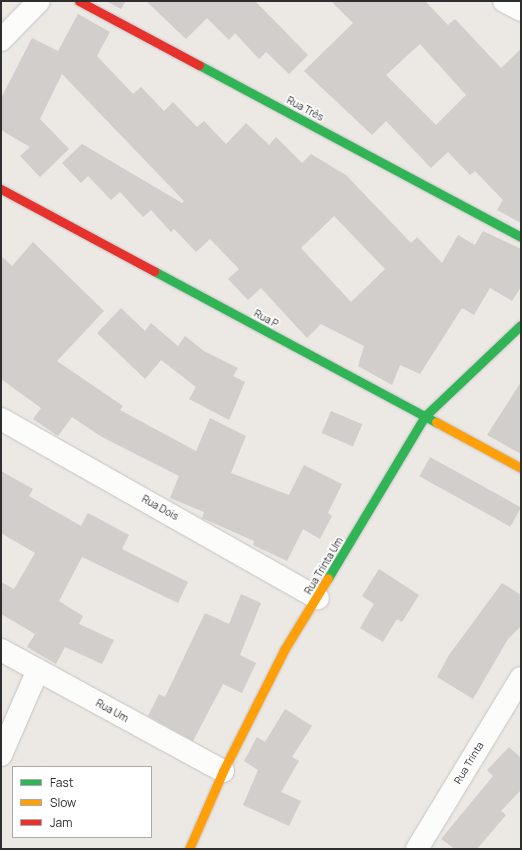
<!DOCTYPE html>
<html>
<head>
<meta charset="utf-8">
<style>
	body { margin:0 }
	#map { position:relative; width:522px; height:850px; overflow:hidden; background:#ece8e4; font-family:Manrope,sans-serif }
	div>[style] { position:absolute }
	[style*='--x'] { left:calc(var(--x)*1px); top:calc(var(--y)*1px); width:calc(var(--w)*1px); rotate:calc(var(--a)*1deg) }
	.building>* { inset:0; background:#d1cecb; transform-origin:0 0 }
	.roads { filter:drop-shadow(0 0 1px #c5c4c5) drop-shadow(0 0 1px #c5c4c5) }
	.street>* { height:22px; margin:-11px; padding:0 11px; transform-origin:11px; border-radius:11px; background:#fcfcfb }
	.fast>* { height:9px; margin:-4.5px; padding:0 4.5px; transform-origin:4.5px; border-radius:4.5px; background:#30b455 }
	.slow>* { height:9px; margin:-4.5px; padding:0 4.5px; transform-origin:4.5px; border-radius:4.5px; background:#ff9f0a }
	.jam>* { height:9px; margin:-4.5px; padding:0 4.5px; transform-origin:4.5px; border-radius:4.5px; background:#e5322d }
	span { translate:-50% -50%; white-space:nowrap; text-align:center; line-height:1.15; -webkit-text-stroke:3.5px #fff; paint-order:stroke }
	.street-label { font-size:10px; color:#2e2e2e }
	.frame { position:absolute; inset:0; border:2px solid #2e2e2e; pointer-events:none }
	.legend { position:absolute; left:12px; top:766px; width:140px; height:72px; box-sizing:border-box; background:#fff; border:1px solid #ababab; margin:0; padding:5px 7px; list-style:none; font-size:12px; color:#2e2e2e }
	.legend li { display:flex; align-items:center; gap:8px; height:20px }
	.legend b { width:20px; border:1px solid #ababab }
</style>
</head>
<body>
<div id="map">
	<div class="building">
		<div style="clip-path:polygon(106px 1px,126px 1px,121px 9px)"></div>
		<div style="clip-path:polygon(146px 1px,255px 1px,308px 55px,289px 74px,266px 52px,259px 59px,235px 33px,229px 40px,207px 18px,186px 39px)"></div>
		<div style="clip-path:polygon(evenodd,331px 1px,425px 1px,448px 25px,455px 19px,501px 68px,521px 49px,521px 223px,497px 210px,503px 200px,475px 171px,470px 175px,448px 152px,431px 168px,386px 121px,372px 135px,304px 71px,353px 23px,331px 1px,420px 44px,466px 95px,436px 125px,386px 75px,420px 44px)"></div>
		<div style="clip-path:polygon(evenodd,78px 14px,110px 32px,97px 56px,133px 94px,141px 87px,164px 111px,173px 102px,197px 127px,204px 121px,226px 144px,246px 123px,269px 145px,276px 137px,302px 163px,311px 154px,346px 175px,411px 243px,417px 237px,442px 263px,458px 235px,475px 245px,483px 231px,521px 249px,521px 287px,512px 301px,490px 288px,474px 315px,462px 308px,420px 374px,400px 365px,392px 385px,358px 366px,364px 346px,321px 324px,307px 338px,261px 288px,248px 300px,228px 279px,239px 269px,210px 239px,196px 252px,174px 229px,171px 232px,151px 210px,143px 217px,120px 192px,111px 200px,88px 176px,81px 183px,62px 163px,82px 144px,182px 203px,184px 201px,62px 74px,40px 119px,69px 149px,40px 177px,20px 156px,30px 147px,1px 130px,1px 98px,32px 38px,58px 51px,78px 14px,334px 216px,385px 269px,351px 302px,301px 248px,334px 216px)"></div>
		<div style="clip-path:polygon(33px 242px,104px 311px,57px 361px,123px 406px,120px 410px,196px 451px,210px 418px,246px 436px,231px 473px,289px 495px,304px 465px,342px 484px,328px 513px,332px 516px,320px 539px,303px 529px,287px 561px,253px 545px,254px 541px,202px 518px,204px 512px,170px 498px,179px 476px,102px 437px,72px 417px,58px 436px,33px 419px,41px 408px,1px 379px,1px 256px,12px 266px)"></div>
		<div style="clip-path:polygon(121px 308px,145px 331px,151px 323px,178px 346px,185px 336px,204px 351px,238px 368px,233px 376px,245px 382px,229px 420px,189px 399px,196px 387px,161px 360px,145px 379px,97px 333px)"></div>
		<div style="clip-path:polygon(521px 382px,521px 454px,487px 435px)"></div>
		<div style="left:331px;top:411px;width:34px;height:24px;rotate:23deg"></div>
		<div style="left:430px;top:457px;width:104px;height:22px;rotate:29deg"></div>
		<div style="clip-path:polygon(1px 471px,33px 489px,29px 496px,81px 526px,88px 513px,129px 535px,122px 549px,188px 582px,178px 603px,82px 557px,59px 601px,83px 616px,79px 624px,114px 640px,102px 664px,65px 647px,56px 664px,27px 647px,35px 634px,1px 614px,1px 582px,14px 589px,35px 553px,1px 533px)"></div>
		<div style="clip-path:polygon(379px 569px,419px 595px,402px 622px,397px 619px,383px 642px,360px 628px,374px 604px,362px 596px)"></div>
		<div style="clip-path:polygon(502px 583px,521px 595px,521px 626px,508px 639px,473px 699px,437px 677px,449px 655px)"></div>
		<div style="clip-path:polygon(241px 594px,261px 603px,240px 655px,256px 663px,242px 693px,223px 684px,193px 741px,148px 716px,159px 694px,165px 697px,205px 613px,229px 624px)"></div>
		<div style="clip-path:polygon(285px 709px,312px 726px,292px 757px,299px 761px,281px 792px,301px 801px,289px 826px,243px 805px,258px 770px,244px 761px,257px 737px,265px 742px)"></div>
		<div style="clip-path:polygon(509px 747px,521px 758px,521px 790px,501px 811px,506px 815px,477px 849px,455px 849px,441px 839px,493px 776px,487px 770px)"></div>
	</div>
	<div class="roads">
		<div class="street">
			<div style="--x:504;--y:1;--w:19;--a:28"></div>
			<div style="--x:1;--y:40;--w:54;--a:-45.7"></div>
			<div style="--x:1;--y:419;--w:364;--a:29.5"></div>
			<div style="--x:1;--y:650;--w:253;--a:28.6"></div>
			<div style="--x:1;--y:755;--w:93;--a:-66.5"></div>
			<div style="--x:417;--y:849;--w:200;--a:-58.7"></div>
		</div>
		<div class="fast">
			<div style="--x:199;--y:65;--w:365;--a:28.1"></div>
			<div style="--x:154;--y:271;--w:320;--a:28.2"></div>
			<div style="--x:328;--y:578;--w:189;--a:-59.1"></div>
			<div style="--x:425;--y:416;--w:132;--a:-43.5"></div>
		</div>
		<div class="slow">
			<div style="--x:436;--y:422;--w:97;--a:28.4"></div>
			<div style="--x:189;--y:849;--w:85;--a:-66.4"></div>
			<div style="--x:223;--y:771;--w:136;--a:-63.2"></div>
			<div style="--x:284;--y:650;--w:84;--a:-58.6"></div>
		</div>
		<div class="jam">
			<div style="--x:79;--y:1;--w:136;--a:28.1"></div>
			<div style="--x:1;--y:189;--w:174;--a:28.2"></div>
		</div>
	</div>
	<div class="street-label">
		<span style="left:305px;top:109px;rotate:28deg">Rua Três</span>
		<span style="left:266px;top:319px;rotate:28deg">Rua P</span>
		<span style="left:160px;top:508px;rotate:29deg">Rua Dois</span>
		<span style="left:324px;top:566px;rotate:-59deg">Rua Trinta Um</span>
		<span style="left:112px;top:711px;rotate:29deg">Rua Um</span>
		<span style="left:469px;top:763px;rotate:-59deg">Rua Trinta</span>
	</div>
	<div class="frame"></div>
	<ul class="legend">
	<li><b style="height:5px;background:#30b455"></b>Fast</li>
	<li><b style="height:5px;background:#ff9f0a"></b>Slow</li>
	<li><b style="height:5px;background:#e5322d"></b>Jam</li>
	</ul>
</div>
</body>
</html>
